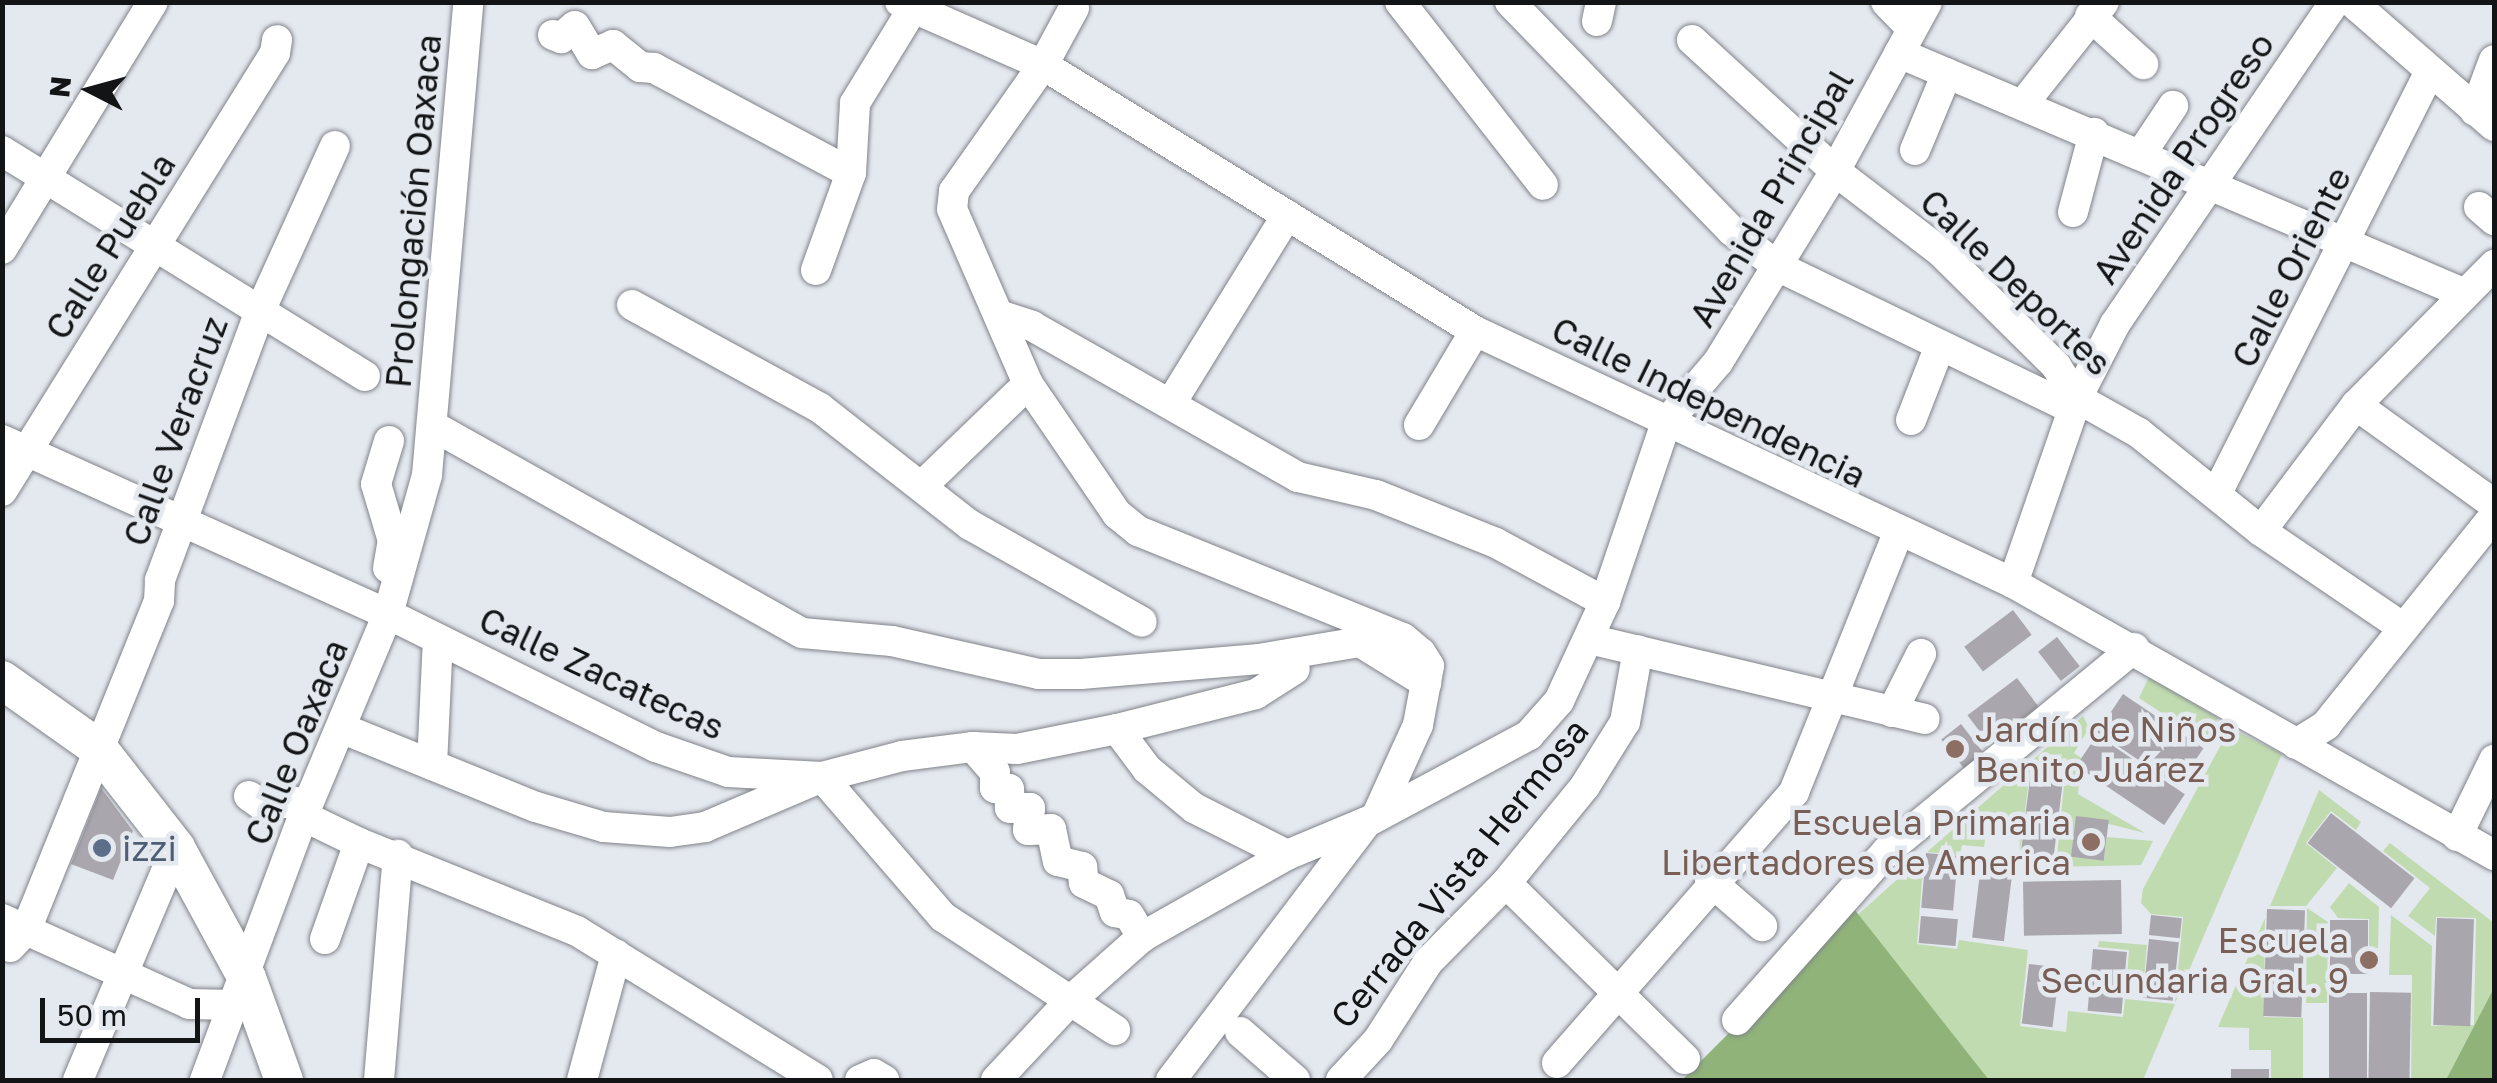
<!DOCTYPE html>
<html>
<head>
<meta charset="utf-8">
<style>
	body { margin:0 }
	#map { position:relative; width:2497px; height:1083px; overflow:hidden; background:#e4e8ef; font-family:"Golos Text",sans-serif }
	div>[style] { position:absolute }
	[style*='--x'] { left:calc(var(--x)*1px); top:calc(var(--y)*1px); width:calc(var(--w)*1px); rotate:calc(var(--a)*1deg) }
	.green>* { inset:0; background:#c1dbb1 }
	.forest>* { inset:0; background:#8fb379 }
	.building>* { inset:0; background:#a9a6ad; transform-origin:0 0 }
	.roads { filter:drop-shadow(0 0 2px #808389) drop-shadow(0 0 2px #808389) }
	.minor>* { height:30px; margin:-15px; padding:0 15px; transform-origin:15px; border-radius:15px; background:#fff }
	.major>* { height:38px; margin:-19px; padding:0 19px; transform-origin:19px; border-radius:19px; background:#fff }
	.dots>* { width:28px; height:28px; translate:-50% -50%; box-sizing:border-box; border:5px solid #e4e8ef; border-radius:50% }
	span { translate:-50% -50%; white-space:nowrap; text-align:center; line-height:1.15; -webkit-text-stroke:9px #e4e8ef; paint-order:stroke }
	.street-label { font-size:35px; color:#121416 }
	.education-label { font-size:35px; color:#785e54 }
	.left { translate:0 -50%; text-align:left }
	.right { translate:-100% -50%; text-align:right }
	.service-label { font-size:35px; color:#4e5e75 }
	.frame { position:absolute; inset:0; border:5px solid #121416; pointer-events:none }
	.north { position:absolute; left:40px; top:40px; width:100px; height:100px; -webkit-text-stroke:8px #e4e8ef; paint-order:stroke; rotate:276deg; font-size:28px; font-weight:700; line-height:40px; text-align:center; color:#121416 }
	.north::after { content:''; display:block; margin:auto; width:35px; height:45px; background:#121416; clip-path:polygon(50% 0,100% 100%,50% 72%,0 100%) }
	.scale { position:absolute; left:40px; top:998px; width:160px; height:45px; box-sizing:border-box; border:5px solid #121416; border-top:0; padding-left:12px; font-size:30px; line-height:35px; white-space:nowrap; color:#121416; -webkit-text-stroke:8px #e4e8ef; paint-order:stroke }
</style>
</head>
<body>
<div id="map">
	<div class="green">
		<div style="clip-path:polygon(2149px 677px,2218px 718px,2206px 742px,2139px 698px)"></div>
		<div style="clip-path:polygon(2083px 716px,2089px 728px,2074px 753px,2081px 758px,2078px 794px,2145px 833px,2077px 816px,2072px 857px,2104px 860px,2107px 837px,2153px 841px,2141px 865px,2056px 867px,2065px 774px,2030px 770px,2020px 853px,2019px 820px,1989px 816px,1984px 847px,1962px 845px,1960px 855px,1927px 852px)"></div>
		<div style="clip-path:polygon(2230px 728px,2282px 754px,2175px 1003px,2183px 917px,2151px 914px,2141px 903px,2143px 889px)"></div>
		<div style="clip-path:polygon(2319px 790px,2361px 822px,2356px 830px,2331px 811px,2306px 843px,2337px 868px,2306px 906px,2270px 906px)"></div>
		<div style="clip-path:polygon(2390px 843px,2494px 923px,2494px 996px,2453px 1080px,2411px 1080px,2412px 975px,2389px 975px,2391px 915px,2432px 946px,2431px 1026px,2474px 1025px,2476px 918px,2436px 917px,2435px 936px,2408px 916px,2430px 888px,2383px 851px)"></div>
		<div style="clip-path:polygon(1924px 855px,1917px 944px,1957px 949px,1959px 940px,2028px 950px,2020px 1026px,2066px 1032px,2068px 1011px,2123px 1017px,2125px 999px,2175px 1004px,2143px 1080px,1985px 1080px,1840px 931px)"></div>
		<div style="clip-path:polygon(2349px 883px,2379px 907px,2378px 948px,2369px 948px,2369px 919px,2338px 918px,2330px 907px)"></div>
		<div style="clip-path:polygon(2307px 908px,2328px 922px,2327px 1003px,2306px 1003px)"></div>
		<div style="clip-path:polygon(2265px 918px,2264px 1017px,2303px 1018px,2303px 1080px,2271px 1080px,2271px 1050px,2249px 1050px,2249px 1028px,2218px 1027px)"></div>
		<div style="clip-path:polygon(2099px 941px,2147px 945px,2144px 978px,2127px 977px,2129px 950px,2098px 947px)"></div>
	</div>
	<div class="forest">
		<div style="clip-path:polygon(1851px 905px,1989px 1080px,1682px 1080px,1784px 978px)"></div>
		<div style="clip-path:polygon(2494px 988px,2494px 1080px,2446px 1080px)"></div>
	</div>
	<div class="building">
		<div style="left:2013px;top:610px;width:31px;height:61px;rotate:53deg"></div>
		<div style="left:2057px;top:637px;width:37px;height:24px;rotate:52deg"></div>
		<div style="left:2017px;top:678px;width:36px;height:62px;rotate:53deg"></div>
		<div style="left:2123px;top:694px;width:97px;height:46px;rotate:34deg"></div>
		<div style="left:1961px;top:724px;width:37px;height:25px;rotate:52deg"></div>
		<div style="left:2097px;top:735px;width:106px;height:37px;rotate:34deg"></div>
		<div style="left:2031px;top:770px;width:33px;height:83px;rotate:7deg"></div>
		<div style="clip-path:polygon(101px 788px,133px 831px,113px 880px,71px 864px)"></div>
		<div style="left:2331px;top:813px;width:106px;height:38px;rotate:38deg"></div>
		<div style="left:2076px;top:816px;width:33px;height:41px;rotate:7deg"></div>
		<div style="left:1926px;top:853px;width:32px;height:55px;rotate:5deg"></div>
		<div style="left:1982px;top:857px;width:32px;height:81px;rotate:7deg"></div>
		<div style="left:2121px;top:880px;width:54px;height:98px;rotate:89deg"></div>
		<div style="left:2267px;top:909px;width:38px;height:107px;rotate:2deg"></div>
		<div style="left:2151px;top:915px;width:31px;height:20px;rotate:6deg"></div>
		<div style="left:1921px;top:916px;width:37px;height:27px;rotate:5deg"></div>
		<div style="left:2437px;top:918px;width:37px;height:107px;rotate:2deg"></div>
		<div style="left:2330px;top:920px;width:38px;height:54px"></div>
		<div style="left:2149px;top:939px;width:30px;height:59px;rotate:6deg"></div>
		<div style="left:2093px;top:949px;width:34px;height:62px;rotate:5deg"></div>
		<div style="left:2029px;top:964px;width:31px;height:60px;rotate:7deg"></div>
		<div style="left:2370px;top:992px;width:41px;height:88px;rotate:1deg"></div>
		<div style="left:2329px;top:993px;width:38px;height:87px"></div>
		<div style="left:2231px;top:1069px;width:38px;height:11px"></div>
	</div>
	<div class="roads">
		<div class="minor">
			<div style="--x:900;--y:2;--w:156;--a:23.8"></div>
			<div style="--x:1043;--y:65;--w:507;--a:31.62"></div>
			<div style="--x:1475;--y:331;--w:594;--a:25.1"></div>
			<div style="--x:2013;--y:583;--w:553;--a:29.49"></div>
			<div style="--x:1400;--y:2;--w:232;--a:52"></div>
			<div style="--x:1510;--y:2;--w:319;--a:45.9"></div>
			<div style="--x:1732;--y:231;--w:57;--a:37.9"></div>
			<div style="--x:1777;--y:266;--w:329;--a:25.8"></div>
			<div style="--x:1886;--y:2;--w:36;--a:46"></div>
			<div style="--x:2352;--y:2;--w:189;--a:41.1"></div>
			<div style="--x:1074;--y:8;--w:65;--a:118.5"></div>
			<div style="--x:1043;--y:65;--w:154;--a:125.2"></div>
			<div style="--x:954;--y:191;--w:18;--a:96"></div>
			<div style="--x:952;--y:209;--w:191;--a:66.5"></div>
			<div style="--x:1028;--y:384;--w:158;--a:55.6"></div>
			<div style="--x:1117;--y:514;--w:27;--a:39"></div>
			<div style="--x:1138;--y:531;--w:286;--a:22"></div>
			<div style="--x:1403;--y:638;--w:23;--a:40"></div>
			<div style="--x:1421;--y:653;--w:15;--a:58"></div>
			<div style="--x:1429;--y:666;--w:60;--a:100.6"></div>
			<div style="--x:1418;--y:725;--w:101;--a:114.5"></div>
			<div style="--x:2090;--y:16;--w:72;--a:42.2"></div>
			<div style="--x:1597;--y:21;--w:19;--a:-78"></div>
			<div style="--x:553;--y:35;--w:9;--a:21"></div>
			<div style="--x:561;--y:38;--w:18;--a:-41"></div>
			<div style="--x:575;--y:26;--w:33;--a:59"></div>
			<div style="--x:592;--y:54;--w:23;--a:-23"></div>
			<div style="--x:613;--y:45;--w:35;--a:39"></div>
			<div style="--x:640;--y:67;--w:14;--a:4"></div>
			<div style="--x:654;--y:68;--w:223;--a:28.1"></div>
			<div style="--x:1692;--y:40;--w:194;--a:42.5"></div>
			<div style="--x:1835;--y:171;--w:133;--a:37.4"></div>
			<div style="--x:1941;--y:252;--w:162;--a:44.7"></div>
			<div style="--x:2056;--y:366;--w:38;--a:57"></div>
			<div style="--x:2077;--y:398;--w:71;--a:29.4"></div>
			<div style="--x:2139;--y:433;--w:156;--a:38.8"></div>
			<div style="--x:2261;--y:531;--w:171;--a:34.2"></div>
			<div style="--x:1899;--y:53;--w:613;--a:23.05"></div>
			<div style="--x:2023;--y:104;--w:130;--a:-51.5"></div>
			<div style="--x:2475;--y:111;--w:54;--a:-69.6"></div>
			<div style="--x:1915;--y:150;--w:83;--a:-67.4"></div>
			<div style="--x:2;--y:151;--w:427;--a:31.8"></div>
			<div style="--x:2141;--y:154;--w:58;--a:-56.3"></div>
			<div style="--x:2479;--y:207;--w:20;--a:41"></div>
			<div style="--x:2073;--y:212;--w:82;--a:-75.1"></div>
			<div style="--x:2;--y:249;--w:289;--a:-58.6"></div>
			<div style="--x:816;--y:270;--w:103;--a:-70.2"></div>
			<div style="--x:851;--y:173;--w:70;--a:-86.7"></div>
			<div style="--x:855;--y:103;--w:109;--a:-58.5"></div>
			<div style="--x:632;--y:305;--w:214;--a:28.7"></div>
			<div style="--x:820;--y:408;--w:190;--a:38"></div>
			<div style="--x:970;--y:525;--w:197;--a:29.4"></div>
			<div style="--x:999;--y:315;--w:35;--a:18"></div>
			<div style="--x:1032;--y:326;--w:306;--a:29.6"></div>
			<div style="--x:1298;--y:477;--w:80;--a:13"></div>
			<div style="--x:1376;--y:495;--w:129;--a:21.8"></div>
			<div style="--x:1496;--y:543;--w:124;--a:28.4"></div>
			<div style="--x:1171;--y:403;--w:221;--a:-58.3"></div>
			<div style="--x:2356;--y:405;--w:170;--a:35.7"></div>
			<div style="--x:1911;--y:420;--w:77;--a:-68.7"></div>
			<div style="--x:1419;--y:425;--w:109;--a:-59.2"></div>
			<div style="--x:433;--y:426;--w:423;--a:29.3"></div>
			<div style="--x:802;--y:633;--w:90;--a:5.1"></div>
			<div style="--x:892;--y:641;--w:150;--a:12.7"></div>
			<div style="--x:1038;--y:674;--w:43;--a:0"></div>
			<div style="--x:1081;--y:674;--w:179;--a:-4.8"></div>
			<div style="--x:1259;--y:659;--w:102;--a:-9.6"></div>
			<div style="--x:1360;--y:642;--w:78;--a:31.8"></div>
			<div style="--x:2;--y:440;--w:423;--a:24.3"></div>
			<div style="--x:388;--y:614;--w:299;--a:26.4"></div>
			<div style="--x:656;--y:747;--w:76;--a:19.1"></div>
			<div style="--x:728;--y:772;--w:94;--a:3"></div>
			<div style="--x:822;--y:777;--w:185;--a:49.2"></div>
			<div style="--x:943;--y:917;--w:206;--a:33.3"></div>
			<div style="--x:922;--y:486;--w:147;--a:-43.9"></div>
			<div style="--x:2;--y:491;--w:516;--a:-58.07"></div>
			<div style="--x:275;--y:53;--w:13;--a:-81"></div>
			<div style="--x:2217;--y:493;--w:470;--a:-63.2"></div>
			<div style="--x:2261;--y:531;--w:158;--a:-53"></div>
			<div style="--x:2356;--y:405;--w:197;--a:-45.4"></div>
			<div style="--x:388;--y:568;--w:27;--a:-80"></div>
			<div style="--x:393;--y:541;--w:59;--a:-106.6"></div>
			<div style="--x:376;--y:484;--w:45;--a:-73.2"></div>
			<div style="--x:2013;--y:583;--w:196;--a:-70.9"></div>
			<div style="--x:2077;--y:398;--w:83;--a:-62.8"></div>
			<div style="--x:2115;--y:324;--w:390;--a:-55.7"></div>
			<div style="--x:1589;--y:639;--w:345;--a:13.4"></div>
			<div style="--x:1892;--y:712;--w:65;--a:-63.4"></div>
			<div style="--x:341;--y:728;--w:210;--a:22.1"></div>
			<div style="--x:536;--y:807;--w:71;--a:16.4"></div>
			<div style="--x:604;--y:827;--w:66;--a:4.3"></div>
			<div style="--x:670;--y:832;--w:35;--a:-8"></div>
			<div style="--x:705;--y:827;--w:127;--a:-23.1"></div>
			<div style="--x:822;--y:777;--w:83;--a:-14.7"></div>
			<div style="--x:902;--y:756;--w:72;--a:-7.2"></div>
			<div style="--x:973;--y:747;--w:44;--a:2.6"></div>
			<div style="--x:1017;--y:749;--w:102;--a:-11.3"></div>
			<div style="--x:1117;--y:729;--w:143;--a:-14.1"></div>
			<div style="--x:1256;--y:694;--w:46;--a:-32.7"></div>
			<div style="--x:1117;--y:729;--w:50;--a:53.1"></div>
			<div style="--x:1147;--y:769;--w:61;--a:39.7"></div>
			<div style="--x:1194;--y:808;--w:104;--a:26.8"></div>
			<div style="--x:2296;--y:744;--w:36;--a:-32"></div>
			<div style="--x:2326;--y:725;--w:268;--a:-51.2"></div>
			<div style="--x:973;--y:747;--w:33;--a:49"></div>
			<div style="--x:995;--y:772;--w:16;--a:90"></div>
			<div style="--x:995;--y:788;--w:14;--a:4"></div>
			<div style="--x:1009;--y:789;--w:19;--a:87"></div>
			<div style="--x:1010;--y:808;--w:20;--a:0"></div>
			<div style="--x:1030;--y:808;--w:22;--a:95"></div>
			<div style="--x:1028;--y:830;--w:23;--a:-2"></div>
			<div style="--x:1051;--y:829;--w:33;--a:78"></div>
			<div style="--x:1058;--y:861;--w:25;--a:14"></div>
			<div style="--x:1082;--y:867;--w:16;--a:83"></div>
			<div style="--x:1084;--y:883;--w:28;--a:26"></div>
			<div style="--x:1109;--y:895;--w:18;--a:71"></div>
			<div style="--x:1115;--y:912;--w:14;--a:12"></div>
			<div style="--x:1129;--y:915;--w:26;--a:59"></div>
			<div style="--x:432;--y:765;--w:126;--a:-87.3"></div>
			<div style="--x:249;--y:796;--w:16;--a:35"></div>
			<div style="--x:262;--y:805;--w:33;--a:-5"></div>
			<div style="--x:295;--y:802;--w:16;--a:60"></div>
			<div style="--x:303;--y:816;--w:62;--a:25.7"></div>
			<div style="--x:359;--y:843;--w:235;--a:22"></div>
			<div style="--x:577;--y:931;--w:283;--a:31.7"></div>
			<div style="--x:2457;--y:836;--w:85;--a:-64"></div>
			<div style="--x:1710;--y:881;--w:69;--a:40.9"></div>
			<div style="--x:1506;--y:883;--w:251;--a:44.5"></div>
			<div style="--x:2;--y:919;--w:205;--a:24.4"></div>
			<div style="--x:189;--y:1004;--w:45;--a:1.3"></div>
			<div style="--x:325;--y:939;--w:102;--a:-70.5"></div>
			<div style="--x:10;--y:947;--w:23;--a:-47"></div>
			<div style="--x:26;--y:930;--w:355;--a:-68"></div>
			<div style="--x:159;--y:601;--w:21;--a:-87"></div>
			<div style="--x:160;--y:580;--w:289;--a:-69.6"></div>
			<div style="--x:261;--y:309;--w:179;--a:-65.6"></div>
			<div style="--x:1737;--y:1020;--w:226;--a:-48.4"></div>
			<div style="--x:1887;--y:851;--w:320;--a:-39.4"></div>
			<div style="--x:1240;--y:1032;--w:73;--a:41.1"></div>
			<div style="--x:1557;--y:1063;--w:360;--a:-48.8"></div>
			<div style="--x:1794;--y:792;--w:279;--a:-68.1"></div>
			<div style="--x:78;--y:1080;--w:252;--a:-67.1"></div>
			<div style="--x:205;--y:1080;--w:282;--a:-69.6"></div>
			<div style="--x:303;--y:816;--w:219;--a:-67.2"></div>
			<div style="--x:388;--y:614;--w:144;--a:-74.3"></div>
			<div style="--x:427;--y:475;--w:475;--a:-85"></div>
			<div style="--x:379;--y:1080;--w:226;--a:-85.2"></div>
			<div style="--x:582;--y:1080;--w:130;--a:-74.8"></div>
			<div style="--x:860;--y:1080;--w:15;--a:-23"></div>
			<div style="--x:874;--y:1074;--w:12;--a:31"></div>
			<div style="--x:996;--y:1080;--w:108;--a:-46.9"></div>
			<div style="--x:1070;--y:1001;--w:96;--a:-41.6"></div>
			<div style="--x:1142;--y:937;--w:167;--a:-29.5"></div>
			<div style="--x:1287;--y:855;--w:83;--a:-22.6"></div>
			<div style="--x:1171;--y:1080;--w:324;--a:-52.8"></div>
			<div style="--x:1367;--y:822;--w:184;--a:-28.2"></div>
			<div style="--x:1529;--y:735;--w:45;--a:-48.6"></div>
			<div style="--x:1559;--y:701;--w:109;--a:-65.1"></div>
			<div style="--x:1605;--y:602;--w:189;--a:-71.2"></div>
			<div style="--x:1666;--y:423;--w:80;--a:-49.6"></div>
			<div style="--x:1718;--y:362;--w:224;--a:-58.5"></div>
			<div style="--x:1835;--y:171;--w:192;--a:-61.4"></div>
			<div style="--x:1341;--y:1080;--w:54;--a:-47.2"></div>
			<div style="--x:1378;--y:1040;--w:93;--a:-57.3"></div>
			<div style="--x:1428;--y:962;--w:111;--a:-45.4"></div>
			<div style="--x:1506;--y:883;--w:125;--a:-50.8"></div>
			<div style="--x:1585;--y:786;--w:75;--a:-58"></div>
			<div style="--x:1625;--y:722;--w:73;--a:-79.8"></div>
		</div>
		<div class="major">
			<div style="--x:2;--y:680;--w:118;--a:35.3"></div>
			<div style="--x:98;--y:748;--w:127;--a:52"></div>
			<div style="--x:176;--y:848;--w:148;--a:61.4"></div>
			<div style="--x:247;--y:978;--w:109;--a:70.1"></div>
		</div>
	</div>
	<div class="dots">
		<div style="left:1955px;top:749px;background:#8d6e63"></div>
		<div style="left:2091px;top:842px;background:#8d6e63"></div>
		<div style="left:102px;top:848px;background:#5c6f8a"></div>
		<div style="left:2369px;top:960px;background:#8d6e63"></div>
	</div>
	<div class="street-label">
		<span style="left:2183px;top:158px;rotate:-56deg">Avenida Progreso</span>
		<span style="left:1771px;top:198px;rotate:-60deg">Avenida Principal</span>
		<span style="left:413px;top:211px;rotate:-85deg">Prolongación Oaxaca</span>
		<span style="left:110px;top:246px;rotate:-58deg">Calle Puebla</span>
		<span style="left:2291px;top:267px;rotate:-63deg">Calle Oriente</span>
		<span style="left:2016px;top:282px;rotate:44deg">Calle Deportes</span>
		<span style="left:1709px;top:402px;rotate:26deg">Calle Independencia</span>
		<span style="left:175px;top:431px;rotate:-70deg">Calle Veracruz</span>
		<span style="left:602px;top:673px;rotate:25deg">Calle Zacatecas</span>
		<span style="left:296px;top:742px;rotate:-68deg">Calle Oaxaca</span>
		<span style="left:1459px;top:873px;rotate:-51deg">Cerrada Vista Hermosa</span>
	</div>
	<div class="education-label">
		<span class="left" style="left:1975px;top:749px">Jardín de Niños<br>Benito Juárez</span>
		<span class="right" style="left:2071px;top:842px">Escuela Primaria<br>Libertadores de America</span>
		<span class="right" style="left:2349px;top:960px">Escuela<br>Secundaria Gral. 9</span>
	</div>
	<div class="service-label">
		<span class="left" style="left:122px;top:848px">izzi</span>
	</div>
	<div class="frame"></div>
	<div class="north">N</div>
	<div class="scale">50 m</div>
</div>
</body>
</html>
